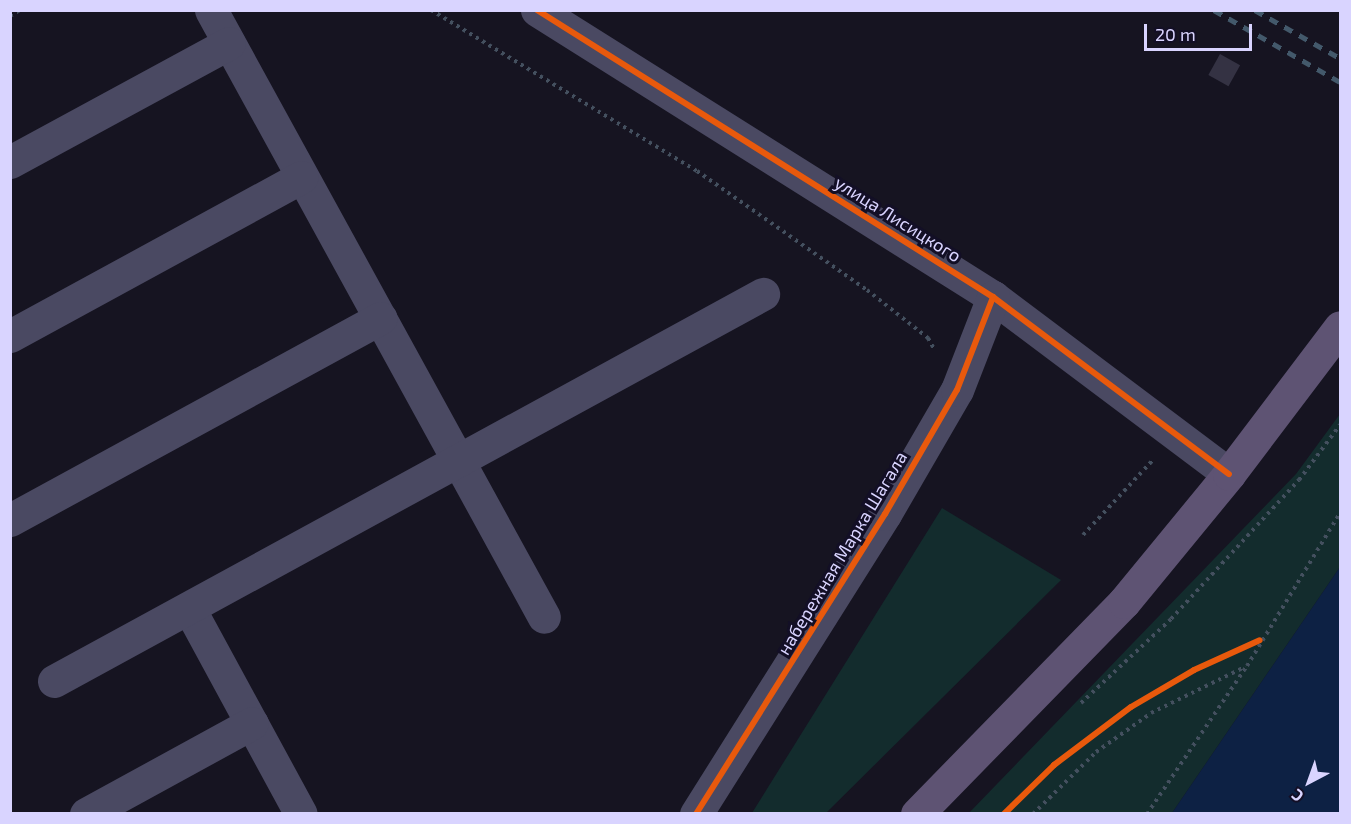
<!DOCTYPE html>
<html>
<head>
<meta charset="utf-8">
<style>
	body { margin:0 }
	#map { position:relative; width:1351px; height:824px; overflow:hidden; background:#161421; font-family:"Exo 2",sans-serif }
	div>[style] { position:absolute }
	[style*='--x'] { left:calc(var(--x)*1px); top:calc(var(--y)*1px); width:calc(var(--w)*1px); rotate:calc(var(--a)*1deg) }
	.green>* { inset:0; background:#132c2d }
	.water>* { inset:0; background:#0d2144 }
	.building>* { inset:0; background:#343243; transform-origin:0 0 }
	.path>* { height:4px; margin-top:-2px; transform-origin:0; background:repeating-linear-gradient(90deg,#44505f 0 3px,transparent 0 7.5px) }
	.minor>* { height:33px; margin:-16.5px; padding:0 16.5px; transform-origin:16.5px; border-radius:16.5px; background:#4a4962 }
	.major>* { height:33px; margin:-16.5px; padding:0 16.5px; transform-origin:16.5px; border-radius:16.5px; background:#5e5373 }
	.rail>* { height:4.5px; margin-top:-2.25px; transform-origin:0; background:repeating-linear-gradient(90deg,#43596b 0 9px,transparent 0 17px) }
	.cycleway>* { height:6px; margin:-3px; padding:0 3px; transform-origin:3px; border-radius:3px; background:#e8590c }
	span { translate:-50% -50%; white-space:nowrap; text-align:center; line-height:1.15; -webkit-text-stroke:6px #130f26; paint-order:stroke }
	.street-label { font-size:18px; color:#d9d4ff }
	.frame { position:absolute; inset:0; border:12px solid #d9d4ff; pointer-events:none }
	.north { position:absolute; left:1279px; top:752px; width:60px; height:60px; -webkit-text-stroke:4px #130f26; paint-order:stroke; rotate:221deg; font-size:16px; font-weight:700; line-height:24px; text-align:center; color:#d9d4ff }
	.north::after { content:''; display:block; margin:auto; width:21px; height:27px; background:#d9d4ff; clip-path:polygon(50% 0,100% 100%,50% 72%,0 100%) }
	.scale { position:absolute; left:1144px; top:24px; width:108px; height:27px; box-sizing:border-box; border:3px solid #d9d4ff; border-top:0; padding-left:8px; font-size:18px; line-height:21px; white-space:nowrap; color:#d9d4ff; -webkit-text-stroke:4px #130f26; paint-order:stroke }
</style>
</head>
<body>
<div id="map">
	<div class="green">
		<div style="clip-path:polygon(1340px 414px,1340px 567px,1172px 813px,968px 814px,1296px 474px)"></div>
		<div style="clip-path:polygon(942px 508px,1061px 580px,826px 813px,752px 813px)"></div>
	</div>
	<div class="water">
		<div style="clip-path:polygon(1340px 567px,1340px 813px,1172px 813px)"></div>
	</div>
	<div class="building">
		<div style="left:1220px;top:54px;width:23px;height:24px;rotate:29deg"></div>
	</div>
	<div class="path">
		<div style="--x:431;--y:10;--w:311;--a:31.2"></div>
		<div style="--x:697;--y:171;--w:208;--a:35"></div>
		<div style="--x:867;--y:290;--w:78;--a:38.2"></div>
		<div style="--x:928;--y:338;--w:13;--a:61"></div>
		<div style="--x:10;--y:16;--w:12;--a:-31"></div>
		<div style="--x:1083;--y:535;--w:101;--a:-47"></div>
		<div style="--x:1081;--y:703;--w:123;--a:-43"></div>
		<div style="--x:1171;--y:619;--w:189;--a:-47.4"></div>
		<div style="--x:1299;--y:480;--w:69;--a:-53.3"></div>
		<div style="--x:1033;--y:814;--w:88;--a:-44.5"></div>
		<div style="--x:1096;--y:752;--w:67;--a:-35.3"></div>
		<div style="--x:1151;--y:713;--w:105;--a:-26.1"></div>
		<div style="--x:1147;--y:814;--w:179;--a:-56"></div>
		<div style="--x:1247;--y:666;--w:179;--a:-58.7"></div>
	</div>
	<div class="minor">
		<div style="--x:211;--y:10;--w:692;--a:61.25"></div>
		<div style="--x:537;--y:10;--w:539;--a:32.19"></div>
		<div style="--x:993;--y:297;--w:295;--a:36.9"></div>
		<div style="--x:10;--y:162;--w:249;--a:-28.5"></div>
		<div style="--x:10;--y:336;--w:332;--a:-28.6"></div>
		<div style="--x:10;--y:520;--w:422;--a:-28.6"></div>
		<div style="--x:189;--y:608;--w:234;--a:61.5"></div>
		<div style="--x:54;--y:681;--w:808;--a:-28.63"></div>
		<div style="--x:86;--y:814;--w:189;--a:-28.7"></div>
		<div style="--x:696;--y:814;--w:355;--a:-57.8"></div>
		<div style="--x:885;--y:514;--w:143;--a:-59.9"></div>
		<div style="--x:957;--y:390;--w:100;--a:-68.8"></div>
	</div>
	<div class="major">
		<div style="--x:917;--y:814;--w:296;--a:-45.7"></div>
		<div style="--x:1124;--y:602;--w:166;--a:-50.6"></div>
		<div style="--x:1229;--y:474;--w:184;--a:-52.9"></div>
	</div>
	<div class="rail">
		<div style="--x:1214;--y:10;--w:145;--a:29.7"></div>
		<div style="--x:1255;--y:10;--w:98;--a:29.5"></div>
	</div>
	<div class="cycleway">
		<div style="--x:537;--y:10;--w:539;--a:32.19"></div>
		<div style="--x:993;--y:297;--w:295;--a:36.9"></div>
		<div style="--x:696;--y:814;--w:355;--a:-57.8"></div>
		<div style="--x:885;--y:514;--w:143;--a:-59.9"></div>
		<div style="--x:957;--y:390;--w:100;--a:-68.8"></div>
		<div style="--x:1004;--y:814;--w:70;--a:-44.4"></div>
		<div style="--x:1054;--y:765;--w:96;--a:-37"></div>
		<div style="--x:1131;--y:707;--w:73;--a:-30.4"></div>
		<div style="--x:1194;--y:670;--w:72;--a:-24.4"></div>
	</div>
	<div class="street-label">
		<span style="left:898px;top:219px;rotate:32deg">улица Лисицкого</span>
		<span style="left:842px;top:553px;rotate:-59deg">набережная Марка Шагала</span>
	</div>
	<div class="frame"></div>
	<div class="north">С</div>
	<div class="scale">20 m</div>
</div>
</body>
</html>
